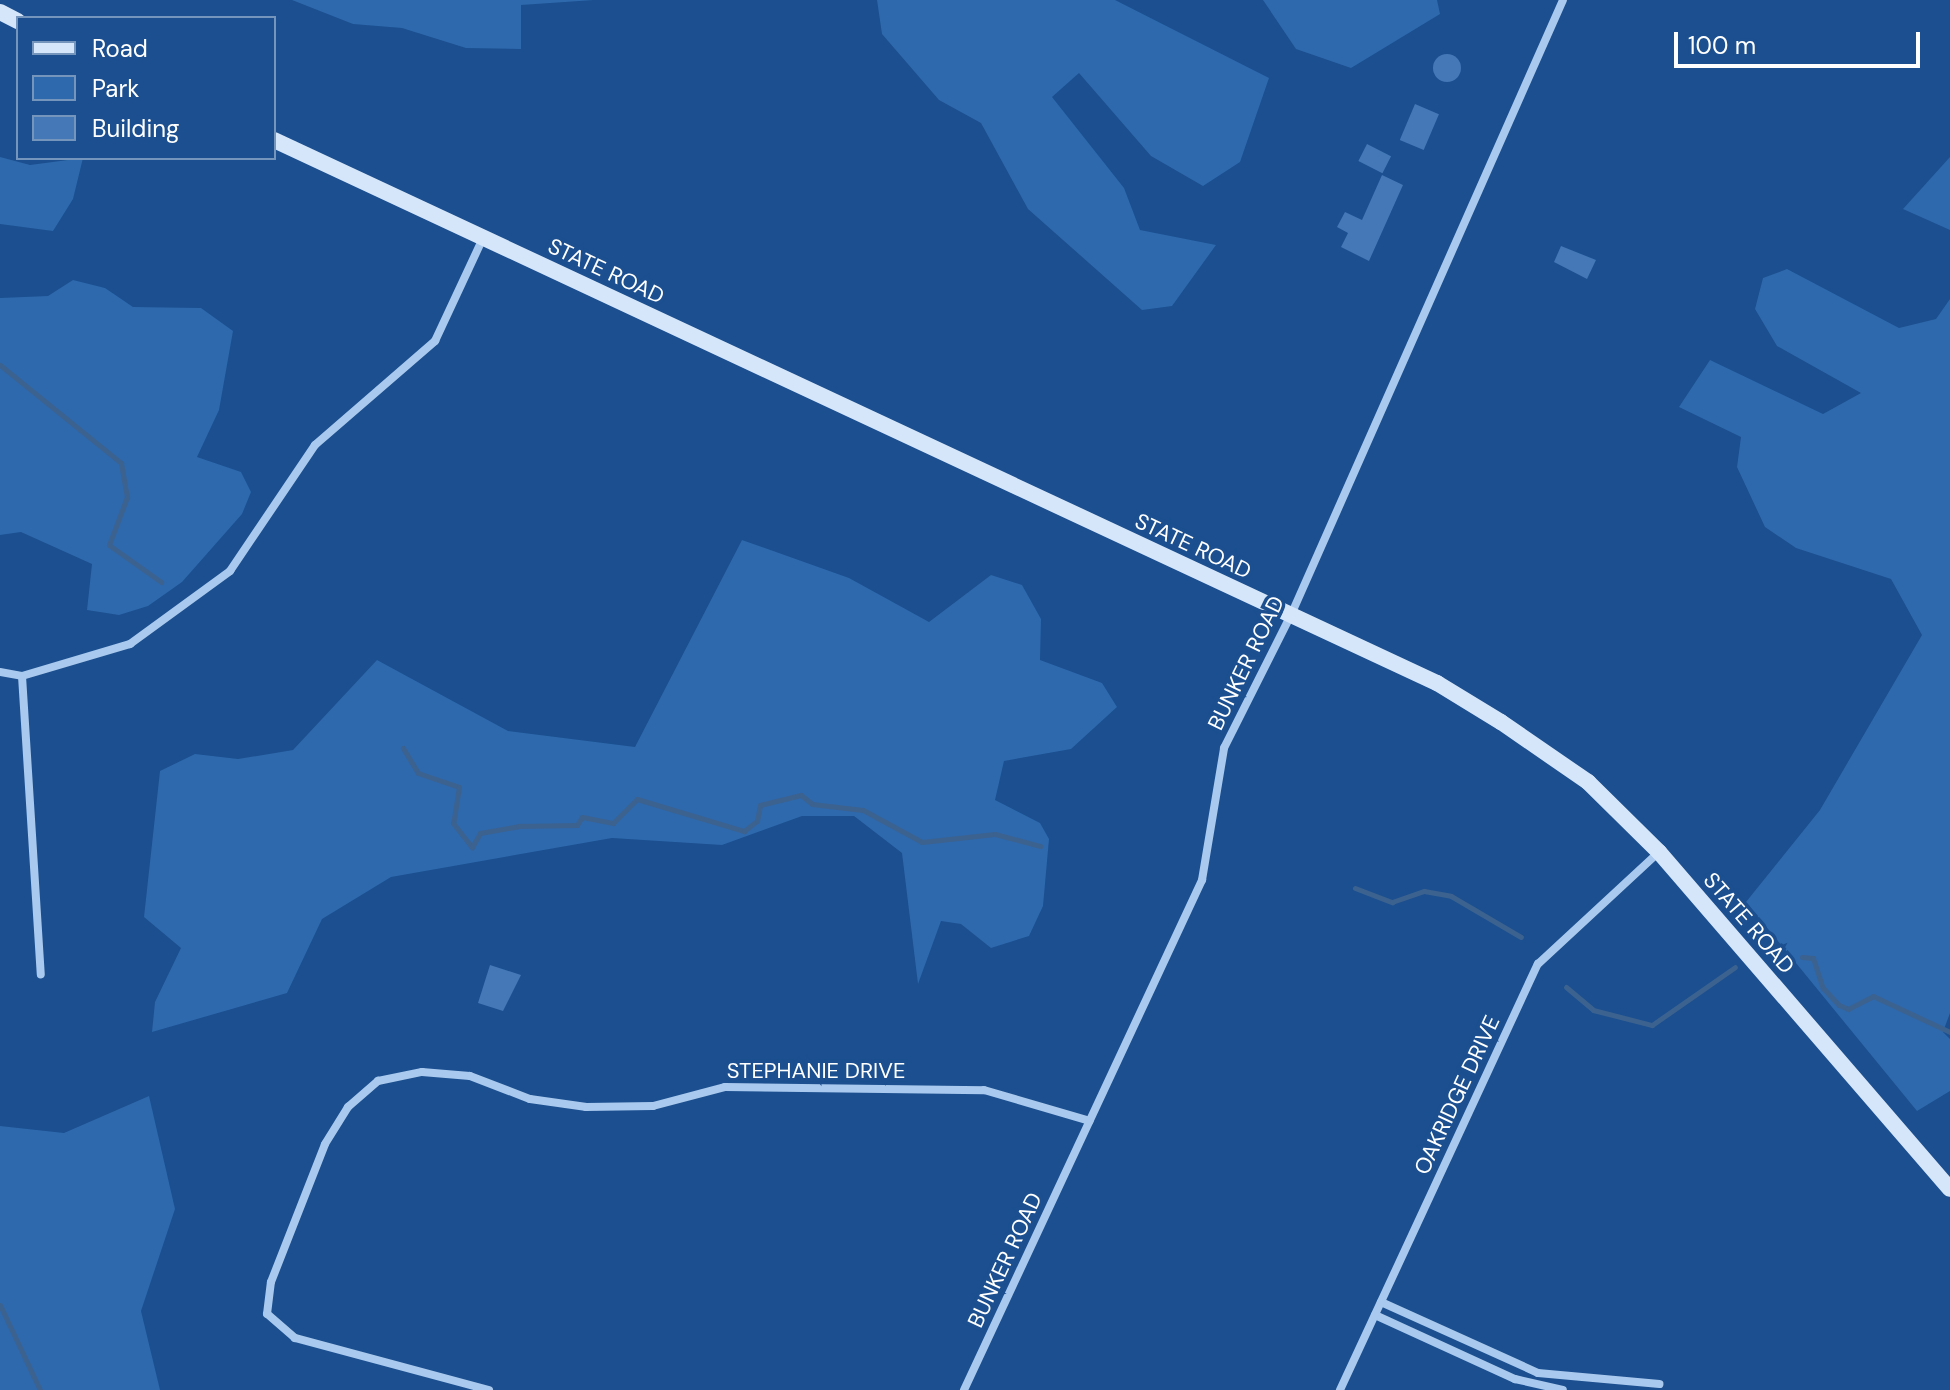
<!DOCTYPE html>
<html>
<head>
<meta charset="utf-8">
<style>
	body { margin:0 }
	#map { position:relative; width:1950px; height:1390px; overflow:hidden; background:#1b4f8f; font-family:"DM Sans",sans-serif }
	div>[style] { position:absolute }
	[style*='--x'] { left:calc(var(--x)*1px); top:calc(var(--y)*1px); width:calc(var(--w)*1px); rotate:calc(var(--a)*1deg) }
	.green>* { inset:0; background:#2e69ad }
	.stream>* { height:5px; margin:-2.5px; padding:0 2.5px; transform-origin:2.5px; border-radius:2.5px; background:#3c6290 }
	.building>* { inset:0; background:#4478b7; transform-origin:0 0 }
	.round { border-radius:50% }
	.street>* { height:8px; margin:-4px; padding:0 4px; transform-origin:4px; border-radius:4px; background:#a9c9ee }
	.secondary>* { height:16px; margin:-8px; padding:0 8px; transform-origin:8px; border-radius:8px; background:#d6e6fa }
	span { translate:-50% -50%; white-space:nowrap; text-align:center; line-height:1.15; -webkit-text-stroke:7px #1b4f8f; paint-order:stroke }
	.street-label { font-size:22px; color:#fff }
	.legend { position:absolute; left:16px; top:16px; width:260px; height:144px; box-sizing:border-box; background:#1b4f8f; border:2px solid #7695bc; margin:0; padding:10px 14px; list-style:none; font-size:24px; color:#fff }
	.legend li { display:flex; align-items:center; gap:16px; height:40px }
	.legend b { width:40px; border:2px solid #7695bc }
	.scale { position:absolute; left:1674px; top:32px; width:246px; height:36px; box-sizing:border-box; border:4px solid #fff; border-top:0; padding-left:10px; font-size:24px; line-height:28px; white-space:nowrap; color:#fff; -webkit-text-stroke:6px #1b4f8f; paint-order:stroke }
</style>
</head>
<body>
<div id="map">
	<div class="green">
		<div style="clip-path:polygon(292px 0,594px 0,521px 5px,521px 49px,466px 48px,402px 28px,353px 24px)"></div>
		<div style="clip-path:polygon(877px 0,1115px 0,1269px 78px,1240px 162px,1203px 186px,1151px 156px,1079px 73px,1052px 97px,1124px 188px,1140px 230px,1216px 245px,1172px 306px,1142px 310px,1028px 209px,981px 123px,939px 100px,882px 34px)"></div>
		<div style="clip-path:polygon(1263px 0,1437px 0,1440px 14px,1351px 68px,1296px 49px)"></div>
		<div style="clip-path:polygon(0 157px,30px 165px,83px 158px,73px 199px,53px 231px,0 224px)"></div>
		<div style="clip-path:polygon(1950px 157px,1950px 230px,1903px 209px)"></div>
		<div style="clip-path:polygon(1787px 269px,1899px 328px,1936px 319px,1950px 299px,1950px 1013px,1943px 1032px,1950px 1039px,1950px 1091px,1917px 1111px,1746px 902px,1820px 810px,1922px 635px,1891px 579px,1796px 548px,1765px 527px,1737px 467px,1741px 437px,1679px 407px,1710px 360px,1823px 414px,1861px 393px,1777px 346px,1755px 309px,1763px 278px)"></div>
		<div style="clip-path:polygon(73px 280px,105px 288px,133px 307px,201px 308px,233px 331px,219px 410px,197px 457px,241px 472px,251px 492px,242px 514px,182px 582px,148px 606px,119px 615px,87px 610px,92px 564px,21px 532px,0 535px,0 298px,48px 296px)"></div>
		<div style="clip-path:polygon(742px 540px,849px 578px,929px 622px,991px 575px,1022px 585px,1041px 619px,1040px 660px,1102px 683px,1117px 707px,1071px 749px,1004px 761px,995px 800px,1040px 823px,1049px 839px,1043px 906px,1029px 936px,991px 948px,961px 924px,941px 921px,918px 984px,902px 853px,854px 816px,802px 816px,722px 845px,612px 838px,391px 877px,322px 919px,287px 993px,152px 1032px,155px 1002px,181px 948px,144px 917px,160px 771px,195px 754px,238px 759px,293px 750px,377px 660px,508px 731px,635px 747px)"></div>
		<div style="clip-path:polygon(149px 1096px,175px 1209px,141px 1311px,160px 1390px,0 1390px,0 1126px,64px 1133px)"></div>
	</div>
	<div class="stream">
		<div style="--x:0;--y:365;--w:156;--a:39"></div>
		<div style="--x:121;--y:463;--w:35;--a:80"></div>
		<div style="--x:127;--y:497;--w:51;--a:110.6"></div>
		<div style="--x:109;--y:545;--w:64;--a:35.4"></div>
		<div style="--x:403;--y:748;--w:29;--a:59"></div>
		<div style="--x:418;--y:773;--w:43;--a:18.9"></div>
		<div style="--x:459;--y:787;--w:36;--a:99"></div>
		<div style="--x:453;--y:823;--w:31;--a:52"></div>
		<div style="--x:472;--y:847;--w:16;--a:-60"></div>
		<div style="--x:480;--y:833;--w:39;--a:-10"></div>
		<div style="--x:518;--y:826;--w:59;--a:-1"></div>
		<div style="--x:577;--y:825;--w:9;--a:-58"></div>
		<div style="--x:582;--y:817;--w:32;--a:11"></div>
		<div style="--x:613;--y:823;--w:34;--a:-45"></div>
		<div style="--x:637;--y:799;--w:112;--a:16.7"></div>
		<div style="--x:744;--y:831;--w:16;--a:-38"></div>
		<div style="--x:757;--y:821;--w:16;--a:-79"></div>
		<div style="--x:760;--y:805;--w:42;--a:-13.7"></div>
		<div style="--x:801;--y:795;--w:14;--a:39"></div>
		<div style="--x:812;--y:804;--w:51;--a:6.7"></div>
		<div style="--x:863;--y:810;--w:67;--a:28.5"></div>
		<div style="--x:922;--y:842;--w:73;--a:-6.3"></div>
		<div style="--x:995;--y:834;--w:47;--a:14.9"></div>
		<div style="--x:1355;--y:888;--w:40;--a:21"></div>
		<div style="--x:1392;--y:902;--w:34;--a:-19"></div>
		<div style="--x:1424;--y:891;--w:27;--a:10"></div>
		<div style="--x:1451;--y:896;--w:81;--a:30.4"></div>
		<div style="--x:1802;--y:957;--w:11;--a:5"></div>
		<div style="--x:1813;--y:958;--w:32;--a:72"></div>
		<div style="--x:1823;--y:988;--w:23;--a:47"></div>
		<div style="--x:1839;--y:1005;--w:10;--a:24"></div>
		<div style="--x:1848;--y:1009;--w:28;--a:-27"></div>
		<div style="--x:1873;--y:996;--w:85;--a:25.1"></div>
		<div style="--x:1566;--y:987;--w:35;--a:40"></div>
		<div style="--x:1593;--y:1010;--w:61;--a:14.3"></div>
		<div style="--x:1652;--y:1025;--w:101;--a:-34.9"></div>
		<div style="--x:0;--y:1305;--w:94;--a:64.8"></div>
	</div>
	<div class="building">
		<div class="round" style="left:1433px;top:54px;width:28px;height:28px"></div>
		<div style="left:1415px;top:104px;width:26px;height:39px;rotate:23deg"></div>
		<div style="left:1367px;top:144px;width:27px;height:19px;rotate:27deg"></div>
		<div style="clip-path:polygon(1382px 175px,1403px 185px,1369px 261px,1341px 247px,1348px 233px,1337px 227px,1345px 212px,1362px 220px)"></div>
		<div style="clip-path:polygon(1561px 246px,1596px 260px,1587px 279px,1554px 262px)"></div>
		<div style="clip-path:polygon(490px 965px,521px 975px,503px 1011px,478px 1003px)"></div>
	</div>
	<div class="street">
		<div style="--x:0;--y:672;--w:22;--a:10"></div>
		<div style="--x:22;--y:676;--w:113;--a:-16.5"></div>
		<div style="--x:130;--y:644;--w:124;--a:-36.1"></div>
		<div style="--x:230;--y:571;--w:152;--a:-56"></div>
		<div style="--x:315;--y:445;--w:159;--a:-40.9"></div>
		<div style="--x:435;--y:341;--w:114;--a:-65"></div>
		<div style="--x:22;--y:676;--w:299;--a:86.4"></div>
		<div style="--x:1381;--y:1302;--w:172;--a:24.3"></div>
		<div style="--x:1538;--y:1373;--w:122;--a:5.2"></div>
		<div style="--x:1375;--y:1315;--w:154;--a:24.6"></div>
		<div style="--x:1515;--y:1379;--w:49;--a:12.9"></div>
		<div style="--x:489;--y:1390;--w:201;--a:-165"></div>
		<div style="--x:295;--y:1338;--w:37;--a:-139"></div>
		<div style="--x:267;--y:1314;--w:32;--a:-83"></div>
		<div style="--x:271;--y:1282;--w:148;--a:-68.6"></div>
		<div style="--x:325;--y:1144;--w:44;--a:-58.1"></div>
		<div style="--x:348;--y:1107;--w:40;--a:-41"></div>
		<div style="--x:378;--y:1081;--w:45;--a:-11.6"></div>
		<div style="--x:422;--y:1072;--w:48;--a:4.8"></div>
		<div style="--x:470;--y:1076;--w:64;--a:21"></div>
		<div style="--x:530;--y:1099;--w:57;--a:8.1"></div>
		<div style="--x:586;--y:1107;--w:67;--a:-0.9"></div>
		<div style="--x:653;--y:1106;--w:74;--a:-14.8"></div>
		<div style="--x:725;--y:1087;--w:259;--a:0.7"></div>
		<div style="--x:984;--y:1090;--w:110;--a:16.3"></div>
		<div style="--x:964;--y:1390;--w:563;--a:-64.98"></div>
		<div style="--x:1202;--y:880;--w:134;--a:-80.5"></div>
		<div style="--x:1224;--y:748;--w:149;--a:-63.3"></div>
		<div style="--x:1291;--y:615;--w:672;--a:-66.14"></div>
		<div style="--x:1340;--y:1390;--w:470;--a:-65.1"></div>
		<div style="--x:1538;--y:964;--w:165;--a:-42.8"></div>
	</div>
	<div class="secondary">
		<div style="--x:0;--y:12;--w:20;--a:27"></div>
		<div style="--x:274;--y:140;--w:1284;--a:25.03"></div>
		<div style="--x:1437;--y:683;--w:75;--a:31.4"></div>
		<div style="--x:1501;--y:722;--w:106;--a:34.6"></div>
		<div style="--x:1588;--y:782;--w:100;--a:44.6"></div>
		<div style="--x:1659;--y:852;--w:445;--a:49.2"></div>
	</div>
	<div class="street-label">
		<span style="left:606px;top:271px;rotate:25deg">STATE ROAD</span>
		<span style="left:1193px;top:546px;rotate:25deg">STATE ROAD</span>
		<span style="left:1246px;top:663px;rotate:-64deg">BUNKER ROAD</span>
		<span style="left:1749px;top:923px;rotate:49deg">STATE ROAD</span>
		<span style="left:816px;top:1071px">STEPHANIE DRIVE</span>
		<span style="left:1457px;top:1095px;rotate:-65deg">OAKRIDGE DRIVE</span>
		<span style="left:1005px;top:1260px;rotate:-65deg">BUNKER ROAD</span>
	</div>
	<ul class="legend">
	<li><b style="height:10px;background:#d6e6fa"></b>Road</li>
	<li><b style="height:22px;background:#2e69ad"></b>Park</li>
	<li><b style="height:22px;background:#4478b7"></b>Building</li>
	</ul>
	<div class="scale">100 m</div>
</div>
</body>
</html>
